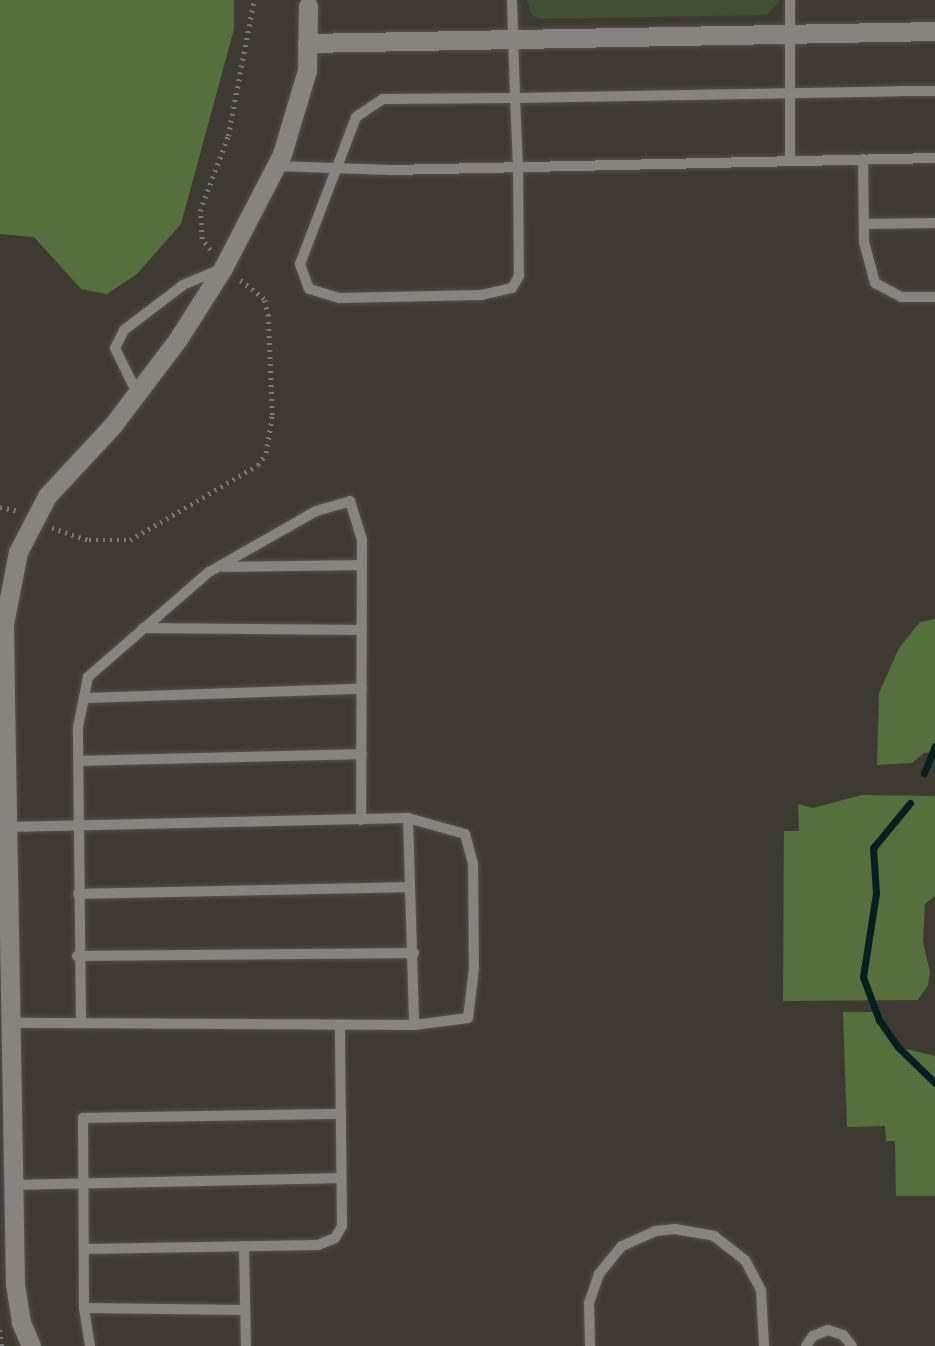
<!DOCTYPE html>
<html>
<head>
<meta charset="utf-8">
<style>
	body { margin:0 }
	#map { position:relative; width:935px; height:1346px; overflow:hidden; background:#34322e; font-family:"Public Sans",sans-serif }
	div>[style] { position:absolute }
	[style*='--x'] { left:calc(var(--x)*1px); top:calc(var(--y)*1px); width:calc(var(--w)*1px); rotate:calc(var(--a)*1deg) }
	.built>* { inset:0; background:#3f3a31; transform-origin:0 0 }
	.green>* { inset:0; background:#405032 }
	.forest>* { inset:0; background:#56703d }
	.stream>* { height:7px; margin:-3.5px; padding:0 3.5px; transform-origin:3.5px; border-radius:3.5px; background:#051f20 }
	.path>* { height:4.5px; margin-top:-2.25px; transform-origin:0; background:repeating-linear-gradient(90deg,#7c7a77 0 2px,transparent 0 7px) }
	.roads { filter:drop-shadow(0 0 2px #53514d) drop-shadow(0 0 2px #53514d) }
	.lane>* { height:10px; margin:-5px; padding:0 5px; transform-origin:5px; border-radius:5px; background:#878480 }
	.street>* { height:19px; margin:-9.5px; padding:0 9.5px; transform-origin:9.5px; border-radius:9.5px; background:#878480 }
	span { translate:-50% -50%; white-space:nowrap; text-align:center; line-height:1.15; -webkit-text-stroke:5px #2a2824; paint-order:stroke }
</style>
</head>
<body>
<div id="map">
	<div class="built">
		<div style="left:0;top:0;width:935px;height:1346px"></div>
	</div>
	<div class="green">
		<div style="clip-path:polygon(527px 0,779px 0,779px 2px,766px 15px,540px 19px,532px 15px)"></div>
	</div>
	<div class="forest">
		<div style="clip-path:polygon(0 0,234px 0,234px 29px,181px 224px,137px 274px,107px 294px,81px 289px,34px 237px,0 234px)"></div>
		<div style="clip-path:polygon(935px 619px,935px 752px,924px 753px,912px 763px,877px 765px,879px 693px,899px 648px,920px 622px)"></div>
		<div style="clip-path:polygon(862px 795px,935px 796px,935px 896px,925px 904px,923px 942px,930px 972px,928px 985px,918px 1000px,783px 1001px,784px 831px,799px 831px,798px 804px,813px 808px)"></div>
		<div style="clip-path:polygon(843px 1012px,876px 1012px,898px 1047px,935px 1056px,935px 1196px,896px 1196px,895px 1141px,886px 1141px,885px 1126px,847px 1127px)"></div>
	</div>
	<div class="stream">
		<div style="--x:924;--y:773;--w:29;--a:-68"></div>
		<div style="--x:910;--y:803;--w:58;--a:129.4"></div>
		<div style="--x:873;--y:848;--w:45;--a:86.2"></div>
		<div style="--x:876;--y:893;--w:85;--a:98.8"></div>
		<div style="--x:863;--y:977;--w:46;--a:69.6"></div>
		<div style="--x:879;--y:1020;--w:33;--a:55"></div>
		<div style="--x:898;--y:1047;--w:52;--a:44.2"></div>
	</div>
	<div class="path">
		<div style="--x:210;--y:250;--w:14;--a:-126"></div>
		<div style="--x:202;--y:239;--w:28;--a:-94"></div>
		<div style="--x:200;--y:211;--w:80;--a:-69.5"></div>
		<div style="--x:228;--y:136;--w:138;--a:-79.2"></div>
		<div style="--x:0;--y:507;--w:19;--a:12"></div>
		<div style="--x:52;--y:528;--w:39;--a:18"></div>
		<div style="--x:89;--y:540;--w:41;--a:0"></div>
		<div style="--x:130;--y:540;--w:148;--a:-30.4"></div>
		<div style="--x:258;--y:465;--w:14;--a:-56"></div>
		<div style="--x:266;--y:453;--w:38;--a:-81"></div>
		<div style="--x:272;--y:415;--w:99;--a:-92.3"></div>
		<div style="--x:268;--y:316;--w:17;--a:-103"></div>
		<div style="--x:264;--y:299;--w:33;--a:-142"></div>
		<div style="--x:0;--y:1330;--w:16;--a:83"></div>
	</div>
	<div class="roads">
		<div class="lane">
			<div style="--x:512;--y:0;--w:98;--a:88.2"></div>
			<div style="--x:515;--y:98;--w:68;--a:87.5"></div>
			<div style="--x:518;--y:166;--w:110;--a:89.5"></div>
			<div style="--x:519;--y:276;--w:14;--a:120"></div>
			<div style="--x:512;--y:288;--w:31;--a:167"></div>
			<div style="--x:482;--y:295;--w:143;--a:178.8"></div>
			<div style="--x:339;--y:298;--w:31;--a:-163"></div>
			<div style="--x:309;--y:289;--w:27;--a:-110"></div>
			<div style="--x:300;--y:264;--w:157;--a:-69.1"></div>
			<div style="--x:356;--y:117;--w:32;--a:-34"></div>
			<div style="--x:383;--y:99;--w:132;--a:-0.4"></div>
			<div style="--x:515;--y:98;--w:384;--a:-1"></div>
			<div style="--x:899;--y:91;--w:36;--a:0"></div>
			<div style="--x:790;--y:0;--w:161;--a:90"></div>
			<div style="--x:863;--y:159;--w:83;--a:89.3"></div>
			<div style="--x:864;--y:242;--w:42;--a:75"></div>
			<div style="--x:875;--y:283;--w:30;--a:28"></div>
			<div style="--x:901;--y:297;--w:34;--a:0"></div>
			<div style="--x:276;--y:166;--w:115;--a:2"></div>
			<div style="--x:391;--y:170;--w:544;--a:-1.26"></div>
			<div style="--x:864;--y:224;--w:71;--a:-0.8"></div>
			<div style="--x:137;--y:393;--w:50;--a:-116.1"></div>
			<div style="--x:115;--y:348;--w:20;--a:-63"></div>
			<div style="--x:124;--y:330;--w:74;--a:-37.3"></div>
			<div style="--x:183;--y:285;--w:39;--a:-23"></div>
			<div style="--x:223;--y:567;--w:139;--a:-0.8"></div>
			<div style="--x:143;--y:628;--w:219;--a:0.5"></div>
			<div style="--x:84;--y:698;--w:278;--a:-1.9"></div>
			<div style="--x:79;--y:761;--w:283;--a:-1.4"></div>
			<div style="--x:408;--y:818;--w:207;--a:88.3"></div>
			<div style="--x:7;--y:827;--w:401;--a:-1.3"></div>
			<div style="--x:408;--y:818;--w:59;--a:15.7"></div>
			<div style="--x:465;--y:834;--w:30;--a:75"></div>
			<div style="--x:473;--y:863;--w:105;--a:89.5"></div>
			<div style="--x:474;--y:968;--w:50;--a:96.8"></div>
			<div style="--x:468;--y:1018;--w:54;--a:172.6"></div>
			<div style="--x:414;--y:1025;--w:402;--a:-179.7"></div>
			<div style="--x:78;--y:894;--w:332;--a:-1.2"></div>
			<div style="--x:77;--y:956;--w:337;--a:-0.5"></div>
			<div style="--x:81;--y:1022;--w:295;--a:-90.6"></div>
			<div style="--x:78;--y:727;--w:51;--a:-78.7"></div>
			<div style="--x:88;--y:677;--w:160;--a:-41"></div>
			<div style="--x:209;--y:572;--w:123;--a:-29.7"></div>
			<div style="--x:316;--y:511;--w:35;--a:-16"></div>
			<div style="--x:350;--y:501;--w:41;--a:72.9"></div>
			<div style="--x:362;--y:540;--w:280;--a:90.2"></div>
			<div style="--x:14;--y:1185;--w:327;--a:-1.2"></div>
			<div style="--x:244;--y:1246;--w:100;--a:88.9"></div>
			<div style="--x:84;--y:1249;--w:234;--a:-1"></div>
			<div style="--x:318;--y:1245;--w:18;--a:-22"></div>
			<div style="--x:335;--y:1238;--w:14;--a:-60"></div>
			<div style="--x:342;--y:1226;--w:200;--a:-90.6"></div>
			<div style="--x:84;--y:1308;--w:161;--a:0.7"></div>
			<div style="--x:90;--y:1346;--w:38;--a:-99"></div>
			<div style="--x:84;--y:1308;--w:190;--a:-90.3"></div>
			<div style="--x:83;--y:1118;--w:258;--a:-0.9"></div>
			<div style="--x:590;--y:1346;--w:43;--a:-91.3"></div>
			<div style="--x:589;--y:1303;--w:31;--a:-71"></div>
			<div style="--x:599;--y:1274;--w:36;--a:-51"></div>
			<div style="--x:622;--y:1246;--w:36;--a:-24"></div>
			<div style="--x:655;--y:1231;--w:20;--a:-6"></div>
			<div style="--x:675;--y:1229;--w:40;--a:10"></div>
			<div style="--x:714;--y:1236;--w:39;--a:38"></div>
			<div style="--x:745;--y:1260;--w:34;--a:62"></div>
			<div style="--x:761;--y:1290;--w:56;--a:86.9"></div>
			<div style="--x:806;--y:1346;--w:12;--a:-55"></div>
			<div style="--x:813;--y:1336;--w:16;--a:-22"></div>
			<div style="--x:828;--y:1330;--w:16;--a:18"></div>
			<div style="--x:843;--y:1335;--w:14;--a:51"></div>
		</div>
		<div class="street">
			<div style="--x:307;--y:43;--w:628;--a:-1.09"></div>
			<div style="--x:31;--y:1346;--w:26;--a:-113"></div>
			<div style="--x:21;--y:1322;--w:39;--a:-99"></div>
			<div style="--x:15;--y:1283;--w:586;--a:-90.98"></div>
			<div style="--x:5;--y:697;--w:73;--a:-90.8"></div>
			<div style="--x:4;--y:624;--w:73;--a:-79"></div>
			<div style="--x:18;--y:552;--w:63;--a:-62.6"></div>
			<div style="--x:47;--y:496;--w:97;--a:-47.1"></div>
			<div style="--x:113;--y:425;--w:108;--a:-52.9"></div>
			<div style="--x:178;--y:339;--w:84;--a:-57.6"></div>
			<div style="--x:223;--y:268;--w:128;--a:-62.6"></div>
			<div style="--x:282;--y:154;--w:88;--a:-73.4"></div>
			<div style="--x:307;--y:70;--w:64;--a:-89.1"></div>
		</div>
	</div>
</div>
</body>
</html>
